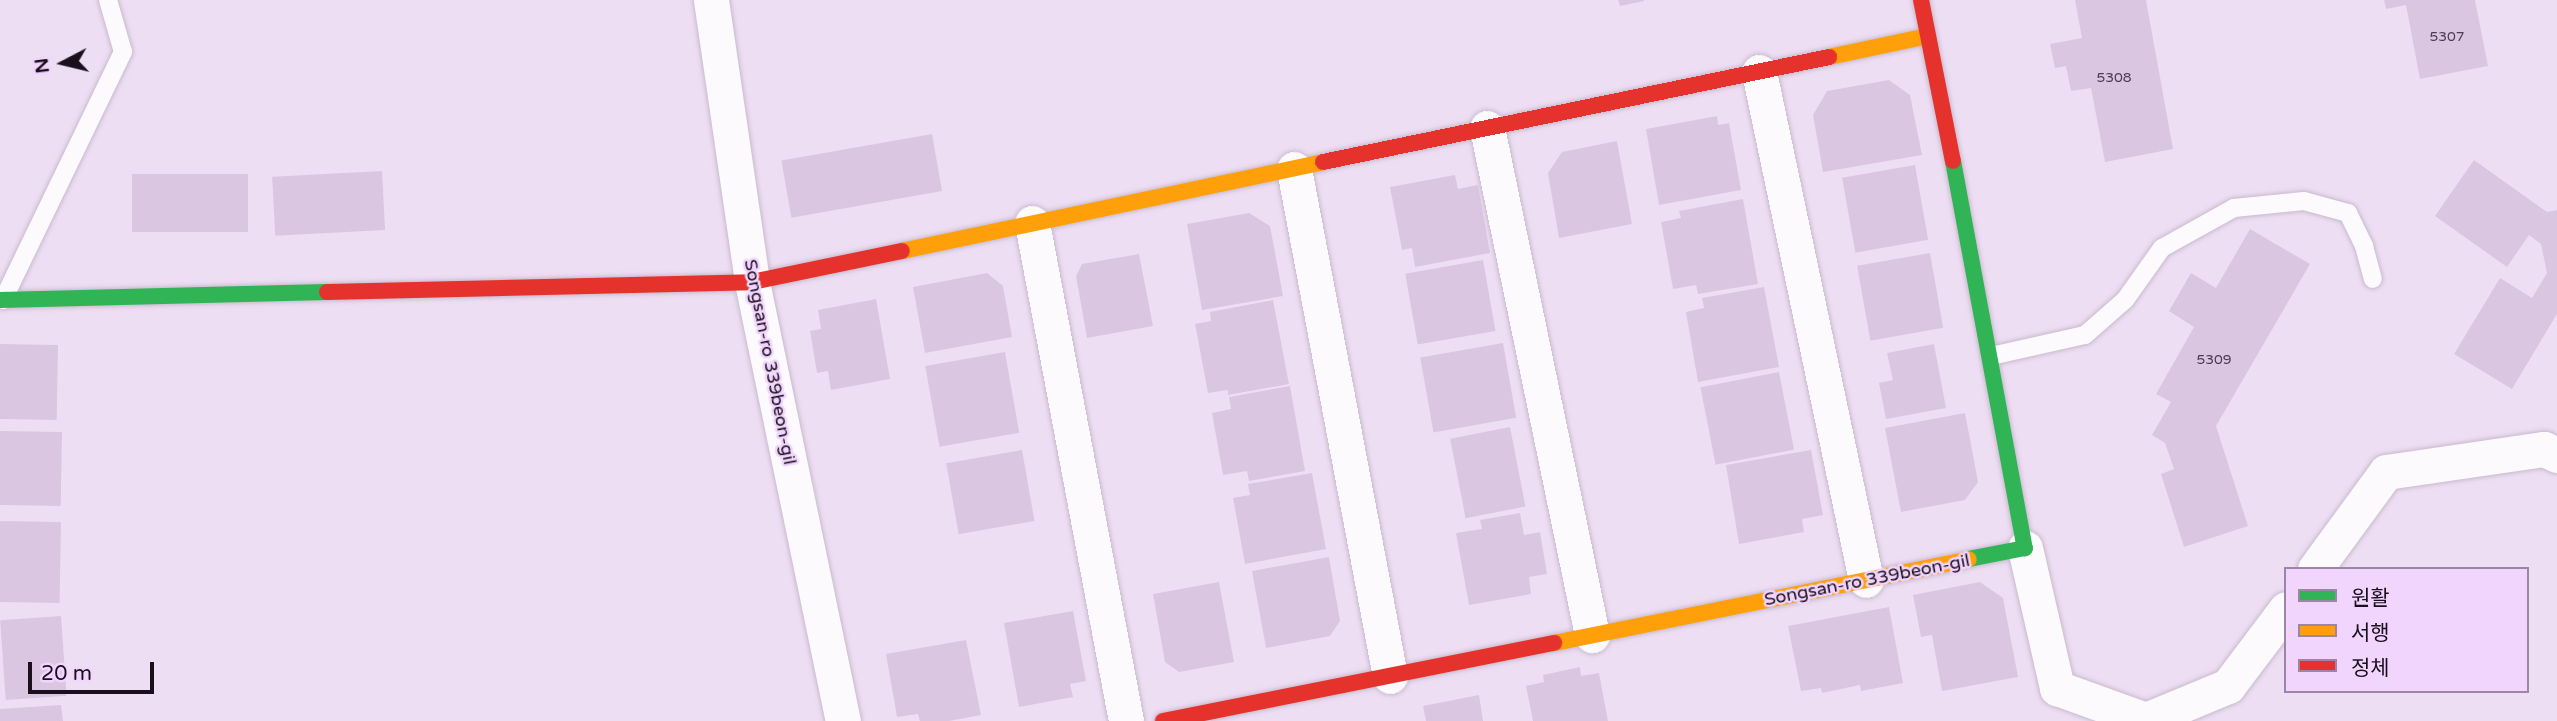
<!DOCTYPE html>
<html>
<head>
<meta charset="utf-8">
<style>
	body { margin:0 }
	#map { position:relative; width:2557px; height:721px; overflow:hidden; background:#eedef4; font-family:"Varela Round","Noto Sans KR",sans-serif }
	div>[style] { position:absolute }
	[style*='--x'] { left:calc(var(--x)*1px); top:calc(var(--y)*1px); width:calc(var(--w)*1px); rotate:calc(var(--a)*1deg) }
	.building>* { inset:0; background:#dbc6e2; transform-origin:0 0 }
	.roads { filter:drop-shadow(0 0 2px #c8bbcd) drop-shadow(0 0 2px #c8bbcd) }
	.lane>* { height:18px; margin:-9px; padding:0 9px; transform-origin:9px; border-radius:9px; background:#fcfafd }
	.street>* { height:35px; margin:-17.5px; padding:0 17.5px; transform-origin:17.5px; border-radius:17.5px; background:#fcfafd }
	.fast>* { height:16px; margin:-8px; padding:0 8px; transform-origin:8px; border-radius:8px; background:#30b455 }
	.slow>* { height:16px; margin:-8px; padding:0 8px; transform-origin:8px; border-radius:8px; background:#ff9f0a }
	.jam>* { height:16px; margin:-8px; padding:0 8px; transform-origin:8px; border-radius:8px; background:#e5322d }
	span { translate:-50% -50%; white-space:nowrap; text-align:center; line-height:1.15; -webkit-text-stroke:5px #f1d5fd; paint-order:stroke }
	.number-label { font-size:14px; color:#4a3d4e }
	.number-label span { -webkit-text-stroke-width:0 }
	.street-label { font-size:18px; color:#190f1d }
	.legend { position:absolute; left:2284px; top:567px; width:245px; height:126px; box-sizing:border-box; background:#f1d5fd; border:2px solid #9b86a3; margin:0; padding:9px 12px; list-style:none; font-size:21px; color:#190f1d }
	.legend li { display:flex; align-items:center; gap:14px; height:35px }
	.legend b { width:35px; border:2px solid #9b86a3 }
	.north { position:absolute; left:28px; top:28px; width:70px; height:70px; -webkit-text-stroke:5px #f1d5fd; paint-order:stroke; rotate:263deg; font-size:19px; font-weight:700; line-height:28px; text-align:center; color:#190f1d }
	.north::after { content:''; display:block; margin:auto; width:24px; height:32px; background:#190f1d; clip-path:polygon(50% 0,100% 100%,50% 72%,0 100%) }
	.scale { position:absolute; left:28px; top:662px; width:126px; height:32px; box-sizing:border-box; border:4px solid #190f1d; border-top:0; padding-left:9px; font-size:21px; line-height:24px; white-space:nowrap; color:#190f1d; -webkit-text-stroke:5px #f1d5fd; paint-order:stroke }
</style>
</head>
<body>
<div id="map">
	<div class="building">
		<div style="clip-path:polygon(1618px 0,1644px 0,1644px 1px,1620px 6px)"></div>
		<div style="clip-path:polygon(2075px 0,2146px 0,2173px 149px,2105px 162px,2091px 88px,2071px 91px,2066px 66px,2055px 68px,2050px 44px,2082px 38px)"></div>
		<div style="clip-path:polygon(2384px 0,2475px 0,2488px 66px,2420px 79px,2406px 5px,2386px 9px)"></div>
		<div style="clip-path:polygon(1889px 80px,1910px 95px,1922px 155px,1823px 172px,1813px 115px,1827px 91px)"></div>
		<div style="clip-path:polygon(1717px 116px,1718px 125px,1729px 123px,1741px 190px,1659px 205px,1646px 129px)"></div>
		<div style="left:932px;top:134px;width:58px;height:153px;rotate:80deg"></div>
		<div style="clip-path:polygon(1617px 141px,1632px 224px,1559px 238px,1548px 173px,1562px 152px)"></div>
		<div style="clip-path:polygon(2474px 160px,2547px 212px,2557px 210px,2557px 314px,2512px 389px,2454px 354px,2500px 278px,2532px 298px,2547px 273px,2541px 244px,2529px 235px,2507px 267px,2435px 216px)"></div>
		<div style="left:1915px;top:165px;width:76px;height:74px;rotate:80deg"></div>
		<div style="left:382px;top:171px;width:59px;height:110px;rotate:87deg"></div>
		<div style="left:248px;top:174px;width:58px;height:116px;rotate:90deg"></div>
		<div style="clip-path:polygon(1455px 175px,1458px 189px,1478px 185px,1490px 253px,1415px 267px,1412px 248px,1402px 250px,1390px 187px)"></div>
		<div style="clip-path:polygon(1743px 199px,1758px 284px,1698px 294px,1696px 285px,1673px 289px,1661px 222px,1681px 218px,1679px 211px)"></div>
		<div style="clip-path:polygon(1249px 213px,1270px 226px,1283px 296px,1202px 310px,1187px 224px)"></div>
		<div style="clip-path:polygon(2250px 229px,2310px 264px,2216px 426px,2248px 526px,2184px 547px,2161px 474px,2174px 469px,2165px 443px,2152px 435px,2171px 402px,2156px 394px,2194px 327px,2169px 311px,2191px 273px,2216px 288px)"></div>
		<div style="left:1930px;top:253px;width:76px;height:74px;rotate:80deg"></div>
		<div style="clip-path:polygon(1139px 254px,1153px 326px,1087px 338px,1076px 276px,1082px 264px)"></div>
		<div style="left:1483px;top:260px;width:72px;height:79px;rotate:80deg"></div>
		<div style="clip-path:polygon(987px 273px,1003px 286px,1012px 337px,925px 353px,913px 287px)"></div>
		<div style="clip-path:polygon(1764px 287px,1779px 367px,1698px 382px,1686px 312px,1704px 308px,1702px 298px)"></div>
		<div style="clip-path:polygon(876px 299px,890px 379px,831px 390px,828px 371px,817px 373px,810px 331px,821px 329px,818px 310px)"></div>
		<div style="clip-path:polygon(1273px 300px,1289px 384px,1228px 395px,1228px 390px,1208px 393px,1195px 324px,1211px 321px,1210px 312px)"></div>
		<div style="left:1503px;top:343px;width:76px;height:84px;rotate:80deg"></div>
		<div style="left:0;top:344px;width:58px;height:75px;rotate:1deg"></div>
		<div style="clip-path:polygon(1934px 344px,1946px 408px,1886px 419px,1879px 383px,1893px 380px,1887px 353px)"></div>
		<div style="left:1005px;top:352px;width:82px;height:81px;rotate:80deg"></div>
		<div style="left:1779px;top:372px;width:79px;height:80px;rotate:79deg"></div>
		<div style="clip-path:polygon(1290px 386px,1305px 471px,1249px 481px,1247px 471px,1223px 475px,1212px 413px,1231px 409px,1229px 397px)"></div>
		<div style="clip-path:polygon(1965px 413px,1978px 482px,1965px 500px,1901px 512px,1885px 428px)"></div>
		<div style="left:1510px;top:427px;width:81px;height:61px;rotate:79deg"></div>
		<div style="left:0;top:431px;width:62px;height:74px;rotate:1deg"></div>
		<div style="left:1022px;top:450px;width:72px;height:77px;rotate:80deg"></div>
		<div style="clip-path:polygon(1811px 450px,1823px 515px,1802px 519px,1804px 532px,1739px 544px,1726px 465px)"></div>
		<div style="clip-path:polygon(1312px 473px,1326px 549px,1245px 564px,1233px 498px,1250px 495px,1248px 484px)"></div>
		<div style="clip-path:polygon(1520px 513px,1524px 535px,1540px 532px,1547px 574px,1529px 577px,1531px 594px,1469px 605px,1456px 533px,1482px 529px,1480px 520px)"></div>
		<div style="left:0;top:521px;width:61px;height:81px;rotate:1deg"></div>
		<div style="clip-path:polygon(1329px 557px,1340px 621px,1330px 636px,1266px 648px,1252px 571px)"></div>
		<div style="clip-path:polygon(1219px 582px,1234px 662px,1179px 672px,1165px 662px,1153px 594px)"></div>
		<div style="clip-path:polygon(1980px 582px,2003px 598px,2018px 677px,1942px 691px,1932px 635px,1921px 637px,1913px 595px)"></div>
		<div style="clip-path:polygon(1889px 607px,1903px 683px,1861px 691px,1860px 685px,1822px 693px,1821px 688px,1801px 691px,1788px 626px)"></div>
		<div style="clip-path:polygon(1073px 611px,1086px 681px,1070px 684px,1073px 697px,1019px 707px,1004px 623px)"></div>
		<div style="left:61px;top:616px;width:80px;height:61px;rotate:86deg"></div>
		<div style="clip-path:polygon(966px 640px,981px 715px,949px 721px,920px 721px,918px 714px,897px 717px,886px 654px)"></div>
		<div style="clip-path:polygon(1580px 667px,1581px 676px,1599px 673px,1608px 721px,1533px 721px,1526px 686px,1544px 682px,1543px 675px)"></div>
		<div style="clip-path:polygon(1479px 695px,1483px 721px,1426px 721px,1423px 706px)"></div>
		<div style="clip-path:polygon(61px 705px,63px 721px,0 721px,0 709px)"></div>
	</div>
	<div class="roads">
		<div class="lane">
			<div style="--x:3;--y:300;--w:276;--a:-64.2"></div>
			<div style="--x:123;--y:52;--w:54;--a:-106.1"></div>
			<div style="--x:1991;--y:356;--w:96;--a:-12.6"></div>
			<div style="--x:2085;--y:335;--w:53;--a:-41.2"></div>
			<div style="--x:2125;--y:300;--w:64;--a:-54.6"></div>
			<div style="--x:2162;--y:248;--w:82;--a:-29.1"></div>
			<div style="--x:2234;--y:208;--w:70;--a:-5.7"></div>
			<div style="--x:2304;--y:201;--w:46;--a:15.3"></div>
			<div style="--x:2348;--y:213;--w:37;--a:64"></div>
			<div style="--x:2364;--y:246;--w:34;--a:75"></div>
		</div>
		<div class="street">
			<div style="--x:711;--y:0;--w:285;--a:81.7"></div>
			<div style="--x:752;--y:282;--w:448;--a:78.3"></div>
			<div style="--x:1759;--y:72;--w:519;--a:78.11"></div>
			<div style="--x:1487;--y:128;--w:518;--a:78.3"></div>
			<div style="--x:1294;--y:169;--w:516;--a:79.28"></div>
			<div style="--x:1032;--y:223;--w:507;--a:79.31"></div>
			<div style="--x:2025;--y:548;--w:144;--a:77.1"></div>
			<div style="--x:2057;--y:688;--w:95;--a:19.8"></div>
			<div style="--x:2146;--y:720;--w:89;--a:-22.5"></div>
			<div style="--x:2228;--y:686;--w:96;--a:-53"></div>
			<div style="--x:2315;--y:569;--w:120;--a:-53.8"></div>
			<div style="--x:2386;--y:472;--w:160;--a:-8.3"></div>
			<div style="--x:2544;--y:449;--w:14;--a:25"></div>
		</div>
		<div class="fast">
			<div style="--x:1953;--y:161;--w:394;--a:79.5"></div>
			<div style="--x:2025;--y:548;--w:57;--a:168.9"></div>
			<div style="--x:0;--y:300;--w:327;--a:-1.4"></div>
		</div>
		<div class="slow">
			<div style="--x:1829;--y:57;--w:101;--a:-12"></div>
			<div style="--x:902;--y:251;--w:430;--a:-11.9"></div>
			<div style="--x:1554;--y:643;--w:423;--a:-11.4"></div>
		</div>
		<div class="jam">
			<div style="--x:1921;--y:0;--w:164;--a:78.8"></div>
			<div style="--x:1323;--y:162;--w:517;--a:-11.72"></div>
			<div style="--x:327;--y:292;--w:425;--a:-1.3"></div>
			<div style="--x:752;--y:282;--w:153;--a:-11.7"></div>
			<div style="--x:1163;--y:721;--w:399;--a:-11.3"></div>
		</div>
	</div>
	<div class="number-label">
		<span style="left:2447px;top:37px">5307</span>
		<span style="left:2114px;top:78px">5308</span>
		<span style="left:2214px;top:360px">5309</span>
	</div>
	<div class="street-label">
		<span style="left:770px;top:362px;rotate:79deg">Songsan-ro 339beon-gil</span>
		<span style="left:1867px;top:580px;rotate:-11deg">Songsan-ro 339beon-gil</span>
	</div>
	<ul class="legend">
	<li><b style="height:9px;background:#30b455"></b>원활</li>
	<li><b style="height:9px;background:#ff9f0a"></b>서행</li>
	<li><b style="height:9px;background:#e5322d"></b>정체</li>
	</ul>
	<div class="north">N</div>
	<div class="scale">20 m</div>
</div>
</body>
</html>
